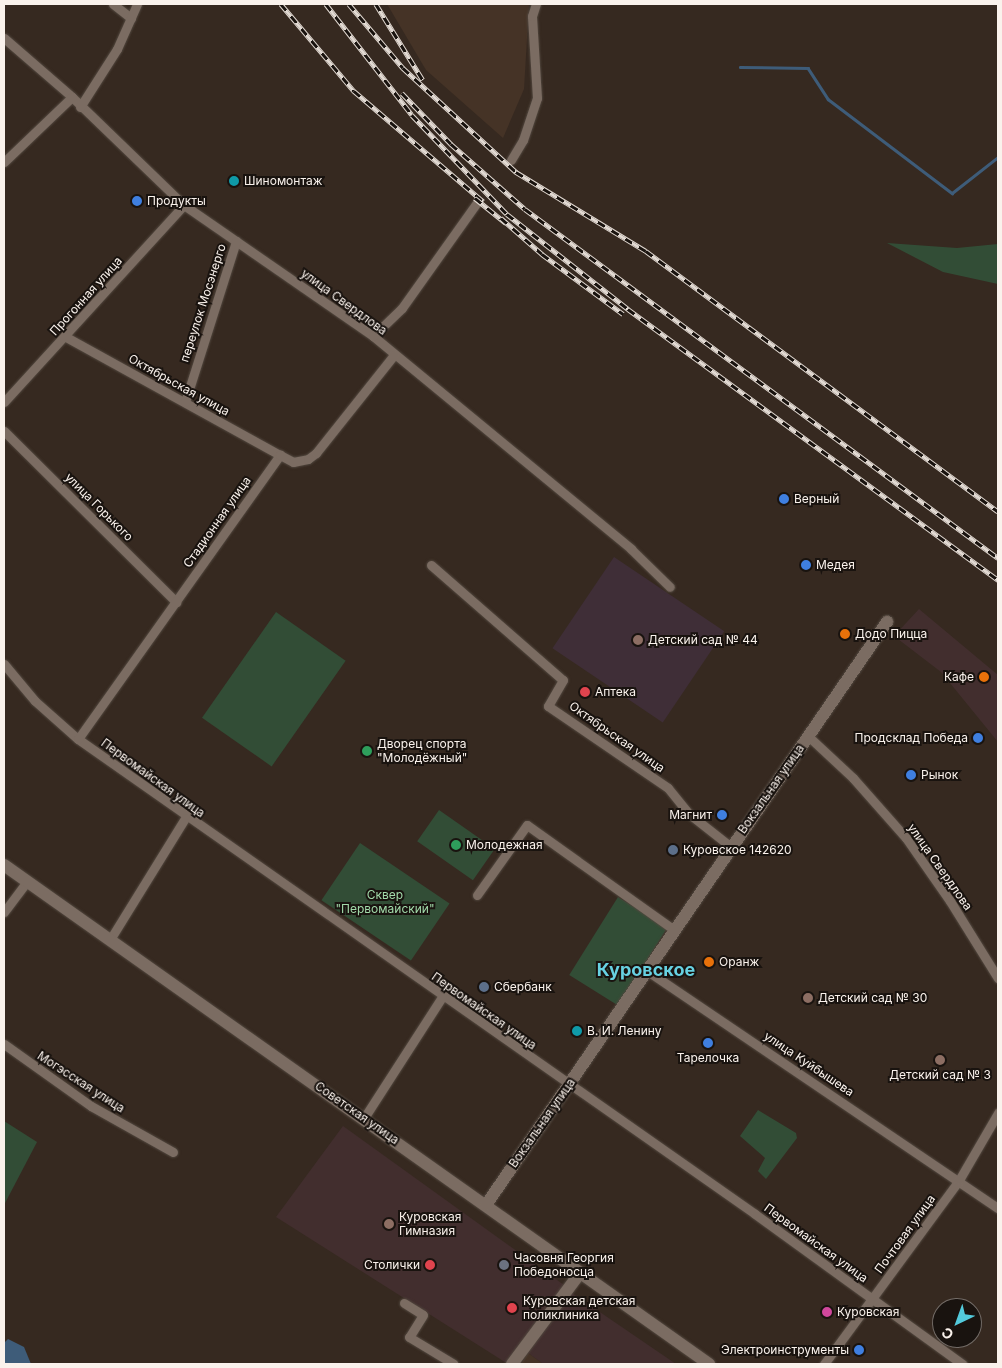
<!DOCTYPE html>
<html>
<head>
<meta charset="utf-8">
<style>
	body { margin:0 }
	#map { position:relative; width:1002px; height:1368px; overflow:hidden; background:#362920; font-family:Inter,sans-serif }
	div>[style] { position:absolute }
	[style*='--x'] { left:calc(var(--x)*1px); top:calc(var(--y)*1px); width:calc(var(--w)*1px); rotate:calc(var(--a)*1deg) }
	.commercial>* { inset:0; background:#422e2e }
	.built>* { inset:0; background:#453326 }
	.education>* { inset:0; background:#3f2e37; transform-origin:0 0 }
	.green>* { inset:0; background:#324d36; transform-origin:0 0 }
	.water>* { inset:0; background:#3e5c79 }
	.stream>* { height:2.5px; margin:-1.25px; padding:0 1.25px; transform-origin:1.25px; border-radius:1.25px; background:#3e5c79 }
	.roads { filter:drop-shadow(0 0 1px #52483f) drop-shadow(0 0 1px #52483f) }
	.street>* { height:9px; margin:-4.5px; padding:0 4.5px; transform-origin:4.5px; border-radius:4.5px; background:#7b6c62 }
	.secondary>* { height:12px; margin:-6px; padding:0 6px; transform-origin:6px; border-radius:6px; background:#7b6c62 }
	.rail>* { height:4.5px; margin-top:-2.25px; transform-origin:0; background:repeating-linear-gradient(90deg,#19130f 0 8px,#e2dad3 0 16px); box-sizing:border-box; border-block:1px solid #e2dad3 }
	.dots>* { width:14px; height:14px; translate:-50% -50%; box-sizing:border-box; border:2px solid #19130f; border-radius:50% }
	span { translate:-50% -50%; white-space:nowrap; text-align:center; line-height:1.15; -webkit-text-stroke:4px #19130f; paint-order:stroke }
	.poi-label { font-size:12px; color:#faf2ec }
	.left { translate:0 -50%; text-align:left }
	.right { translate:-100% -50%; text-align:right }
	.street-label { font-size:12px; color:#faf2ec }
	.park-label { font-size:12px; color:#a2daaa }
	.district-label { font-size:18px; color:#67d1e1; font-weight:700 }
	.frame { position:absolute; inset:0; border:5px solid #faf2ec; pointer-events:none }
	.north { position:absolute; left:932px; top:1298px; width:50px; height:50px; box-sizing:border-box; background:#19130f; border:1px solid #736c67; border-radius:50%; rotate:222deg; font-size:14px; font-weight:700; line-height:20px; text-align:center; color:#faf2ec }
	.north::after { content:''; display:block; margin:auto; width:18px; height:22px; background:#53cadc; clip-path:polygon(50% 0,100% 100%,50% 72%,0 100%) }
</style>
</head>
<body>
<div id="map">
	<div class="commercial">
		<div style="clip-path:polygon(919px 609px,998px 675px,998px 742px,941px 672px,894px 636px)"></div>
		<div style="clip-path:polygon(343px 1126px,564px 1285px,508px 1364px,276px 1217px)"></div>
		<div style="clip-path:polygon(572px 1293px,676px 1364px,543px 1364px,528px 1353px)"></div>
	</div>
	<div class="built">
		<div style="clip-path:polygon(387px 4px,529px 4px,524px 89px,503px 138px,426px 70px)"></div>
		<div style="clip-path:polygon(528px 1353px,543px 1364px,521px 1364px)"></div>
	</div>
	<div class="education">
		<div style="left:614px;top:557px;width:133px;height:110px;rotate:34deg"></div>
	</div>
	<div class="green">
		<div style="clip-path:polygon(887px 243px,957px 248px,998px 244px,998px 284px,943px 272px)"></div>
		<div style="left:276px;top:612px;width:85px;height:129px;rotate:35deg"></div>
		<div style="left:439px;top:810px;width:68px;height:38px;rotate:35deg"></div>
		<div style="left:360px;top:843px;width:108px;height:69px;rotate:34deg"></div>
		<div style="left:618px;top:897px;width:58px;height:92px;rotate:32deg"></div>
		<div style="clip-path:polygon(758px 1110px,796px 1133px,797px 1138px,766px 1179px,758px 1171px,765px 1158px,740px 1136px)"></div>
		<div style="clip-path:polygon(4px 1121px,37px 1142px,4px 1205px)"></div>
	</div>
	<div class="water">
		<div style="clip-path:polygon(8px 1339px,24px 1347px,31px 1364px,4px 1364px,4px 1343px)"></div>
	</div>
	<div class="stream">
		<div style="--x:740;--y:67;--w:68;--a:0.8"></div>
		<div style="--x:808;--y:68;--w:37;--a:57"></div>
		<div style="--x:828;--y:99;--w:156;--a:37.2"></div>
		<div style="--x:952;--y:193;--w:58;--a:-38"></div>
	</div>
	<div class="roads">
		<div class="street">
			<div style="--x:113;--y:4;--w:23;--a:38"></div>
			<div style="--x:4;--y:38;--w:90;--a:40.9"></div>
			<div style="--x:72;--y:97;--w:156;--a:44"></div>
			<div style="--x:184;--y:205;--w:230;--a:34.7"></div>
			<div style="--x:373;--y:336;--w:335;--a:39.5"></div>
			<div style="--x:631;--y:549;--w:54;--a:44.3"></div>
			<div style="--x:80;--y:107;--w:69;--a:-57.5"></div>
			<div style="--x:117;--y:49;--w:49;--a:-66"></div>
			<div style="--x:511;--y:160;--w:23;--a:-59"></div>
			<div style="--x:523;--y:140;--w:44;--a:-71.6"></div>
			<div style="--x:537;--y:98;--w:82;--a:-93.5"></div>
			<div style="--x:532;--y:16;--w:13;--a:-72"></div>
			<div style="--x:4;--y:162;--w:94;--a:-43.7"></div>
			<div style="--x:373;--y:336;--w:40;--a:-44"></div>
			<div style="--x:402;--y:308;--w:128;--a:-54.6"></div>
			<div style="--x:66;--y:337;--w:244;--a:28.9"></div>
			<div style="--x:4;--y:402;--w:267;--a:-47.6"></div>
			<div style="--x:185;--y:402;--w:169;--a:-72.4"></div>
			<div style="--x:4;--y:431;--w:243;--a:44.8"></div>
			<div style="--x:431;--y:565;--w:175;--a:41.1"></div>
			<div style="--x:563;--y:680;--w:30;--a:120"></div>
			<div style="--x:548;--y:706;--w:145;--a:34.3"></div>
			<div style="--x:668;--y:788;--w:32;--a:51"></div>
			<div style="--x:688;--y:813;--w:55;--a:38.3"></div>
			<div style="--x:4;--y:664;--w:48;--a:50"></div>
			<div style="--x:35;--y:701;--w:57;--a:41.5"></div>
			<div style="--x:78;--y:739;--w:827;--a:35.05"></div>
			<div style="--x:755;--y:1214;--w:256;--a:35.9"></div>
			<div style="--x:808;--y:736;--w:62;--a:43"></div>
			<div style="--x:853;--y:778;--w:80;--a:48.5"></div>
			<div style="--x:906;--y:838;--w:77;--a:55.1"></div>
			<div style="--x:950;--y:901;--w:91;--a:58.1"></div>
			<div style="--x:78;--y:739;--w:349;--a:-54.6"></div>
			<div style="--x:280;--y:455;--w:15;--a:28"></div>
			<div style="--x:293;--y:462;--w:15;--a:-11"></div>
			<div style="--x:308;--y:459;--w:10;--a:-37"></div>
			<div style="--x:316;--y:453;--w:125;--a:-51.5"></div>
			<div style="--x:477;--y:895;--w:86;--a:-54.5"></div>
			<div style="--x:527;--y:825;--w:179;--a:35.5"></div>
			<div style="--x:4;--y:912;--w:38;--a:-53"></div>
			<div style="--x:111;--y:938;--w:141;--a:-58.3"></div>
			<div style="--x:646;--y:970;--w:425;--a:34.1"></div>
			<div style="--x:4;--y:1044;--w:107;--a:35.5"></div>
			<div style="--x:91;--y:1106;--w:94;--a:29.3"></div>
			<div style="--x:364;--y:1118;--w:144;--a:-57.2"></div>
			<div style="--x:404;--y:1303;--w:22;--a:32"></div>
			<div style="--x:423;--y:1315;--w:26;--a:122"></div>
			<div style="--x:409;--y:1337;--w:52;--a:31"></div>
			<div style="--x:824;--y:1364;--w:228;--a:-53.7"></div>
			<div style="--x:959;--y:1180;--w:78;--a:-59.8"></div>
		</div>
		<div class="secondary">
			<div style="--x:4;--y:865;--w:864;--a:35.29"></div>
			<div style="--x:486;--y:1205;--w:708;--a:-55.48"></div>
			<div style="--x:512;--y:1364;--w:114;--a:-53.2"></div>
		</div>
	</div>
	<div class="rail">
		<div style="--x:281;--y:4;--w:114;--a:50"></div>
		<div style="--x:354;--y:91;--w:170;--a:40.5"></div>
		<div style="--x:326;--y:4;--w:140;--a:52.2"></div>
		<div style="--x:412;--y:115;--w:137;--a:46.2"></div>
		<div style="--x:507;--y:214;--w:154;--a:38.1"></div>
		<div style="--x:628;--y:309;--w:459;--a:36.2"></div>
		<div style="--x:349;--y:4;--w:84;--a:49.8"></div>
		<div style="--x:403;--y:68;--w:154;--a:42.6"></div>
		<div style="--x:516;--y:172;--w:152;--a:31.3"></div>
		<div style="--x:646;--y:251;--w:438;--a:36.5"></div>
		<div style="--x:376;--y:4;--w:89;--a:58.3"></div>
		<div style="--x:402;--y:93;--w:71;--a:46.1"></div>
		<div style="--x:451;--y:144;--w:98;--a:41.3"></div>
		<div style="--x:525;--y:209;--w:588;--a:36.42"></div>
		<div style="--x:475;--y:198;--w:40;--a:39"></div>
		<div style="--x:501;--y:218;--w:55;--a:41.3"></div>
		<div style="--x:542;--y:254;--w:101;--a:36.5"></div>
	</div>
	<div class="dots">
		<div style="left:234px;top:181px;background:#0f9aa8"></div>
		<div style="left:137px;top:201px;background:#3f7fe0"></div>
		<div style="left:784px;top:499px;background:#3f7fe0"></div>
		<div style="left:806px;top:565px;background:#3f7fe0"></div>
		<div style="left:845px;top:634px;background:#e8710a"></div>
		<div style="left:638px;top:640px;background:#8d6e63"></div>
		<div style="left:984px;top:677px;background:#e8710a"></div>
		<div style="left:585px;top:692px;background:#e0444e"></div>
		<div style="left:978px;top:738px;background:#3f7fe0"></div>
		<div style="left:367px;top:751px;background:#2e9e5b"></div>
		<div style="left:911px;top:775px;background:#3f7fe0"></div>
		<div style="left:722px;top:815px;background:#3f7fe0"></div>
		<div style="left:456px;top:845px;background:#2e9e5b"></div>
		<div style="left:673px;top:850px;background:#5c6f8a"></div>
		<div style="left:709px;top:962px;background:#e8710a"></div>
		<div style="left:484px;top:987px;background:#5c6f8a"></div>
		<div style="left:808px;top:998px;background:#8d6e63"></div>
		<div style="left:577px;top:1031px;background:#0f9aa8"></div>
		<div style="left:708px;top:1043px;background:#3f7fe0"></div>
		<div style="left:940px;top:1060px;background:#8d6e63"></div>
		<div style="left:389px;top:1224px;background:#8d6e63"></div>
		<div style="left:430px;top:1265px;background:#e0444e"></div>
		<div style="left:504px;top:1265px;background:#6b7280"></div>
		<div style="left:512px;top:1308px;background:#e0444e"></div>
		<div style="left:827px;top:1312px;background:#d1479c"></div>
		<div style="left:859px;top:1350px;background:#3f7fe0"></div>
	</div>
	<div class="poi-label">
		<span class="left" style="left:244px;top:181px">Шиномонтаж</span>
		<span class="left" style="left:147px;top:201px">Продукты</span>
		<span class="left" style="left:794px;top:499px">Верный</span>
		<span class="left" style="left:816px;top:565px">Медея</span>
		<span class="left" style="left:855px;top:634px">Додо Пицца</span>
		<span class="left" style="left:648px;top:640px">Детский сад № 44</span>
		<span class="right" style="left:974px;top:677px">Кафе</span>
		<span class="left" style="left:595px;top:692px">Аптека</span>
		<span class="right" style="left:968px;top:738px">Продсклад Победа</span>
		<span class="left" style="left:377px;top:751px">Дворец спорта<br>"Молодёжный"</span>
		<span class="left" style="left:921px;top:775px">Рынок</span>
		<span class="right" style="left:712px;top:815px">Магнит</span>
		<span class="left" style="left:466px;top:845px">Молодежная</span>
		<span class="left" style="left:683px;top:850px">Куровское 142620</span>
		<span class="left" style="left:719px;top:962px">Оранж</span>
		<span class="left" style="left:494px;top:987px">Сбербанк</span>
		<span class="left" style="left:818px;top:998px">Детский сад № 30</span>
		<span class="left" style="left:587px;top:1031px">В. И. Ленину</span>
		<span style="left:708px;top:1058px">Тарелочка</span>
		<span style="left:940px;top:1075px">Детский сад № 3</span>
		<span class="left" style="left:399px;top:1224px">Куровская<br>Гимназия</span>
		<span class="left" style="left:514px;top:1265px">Часовня Георгия<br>Победоносца</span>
		<span class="right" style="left:420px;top:1265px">Столички</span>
		<span class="left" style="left:523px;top:1308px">Куровская детская<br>поликлиника</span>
		<span class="left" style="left:837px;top:1312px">Куровская</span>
		<span class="right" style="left:849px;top:1350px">Электроинструменты</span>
	</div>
	<div class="street-label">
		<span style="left:86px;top:296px;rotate:-48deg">Прогонная улица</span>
		<span style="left:344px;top:302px;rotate:36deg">улица Свердлова</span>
		<span style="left:203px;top:303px;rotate:-72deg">переулок Мосэнерго</span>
		<span style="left:179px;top:385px;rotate:29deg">Октябрьская улица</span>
		<span style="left:99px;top:507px;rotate:45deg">улица Горького</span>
		<span style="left:217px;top:522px;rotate:-55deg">Стадионная улица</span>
		<span style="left:617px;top:737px;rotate:35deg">Октябрьская улица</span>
		<span style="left:153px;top:778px;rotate:36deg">Первомайская улица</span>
		<span style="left:771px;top:789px;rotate:-55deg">Вокзальная улица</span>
		<span style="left:940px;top:867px;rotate:55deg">улица Свердлова</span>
		<span style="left:484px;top:1011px;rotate:35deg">Первомайская улица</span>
		<span style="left:809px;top:1064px;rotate:34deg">улица Куйбышева</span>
		<span style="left:81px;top:1082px;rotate:33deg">Могэсская улица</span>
		<span style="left:357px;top:1113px;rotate:35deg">Советская улица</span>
		<span style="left:542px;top:1123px;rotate:-55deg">Вокзальная улица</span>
		<span style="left:905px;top:1234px;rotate:-54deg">Почтовая улица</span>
		<span style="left:816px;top:1243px;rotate:36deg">Первомайская улица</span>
	</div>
	<div class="park-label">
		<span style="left:385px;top:902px">Сквер<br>"Первомайский"</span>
	</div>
	<div class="district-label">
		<span style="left:646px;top:970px">Куровское</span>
	</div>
	<div class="frame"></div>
	<div class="north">С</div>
</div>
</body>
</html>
